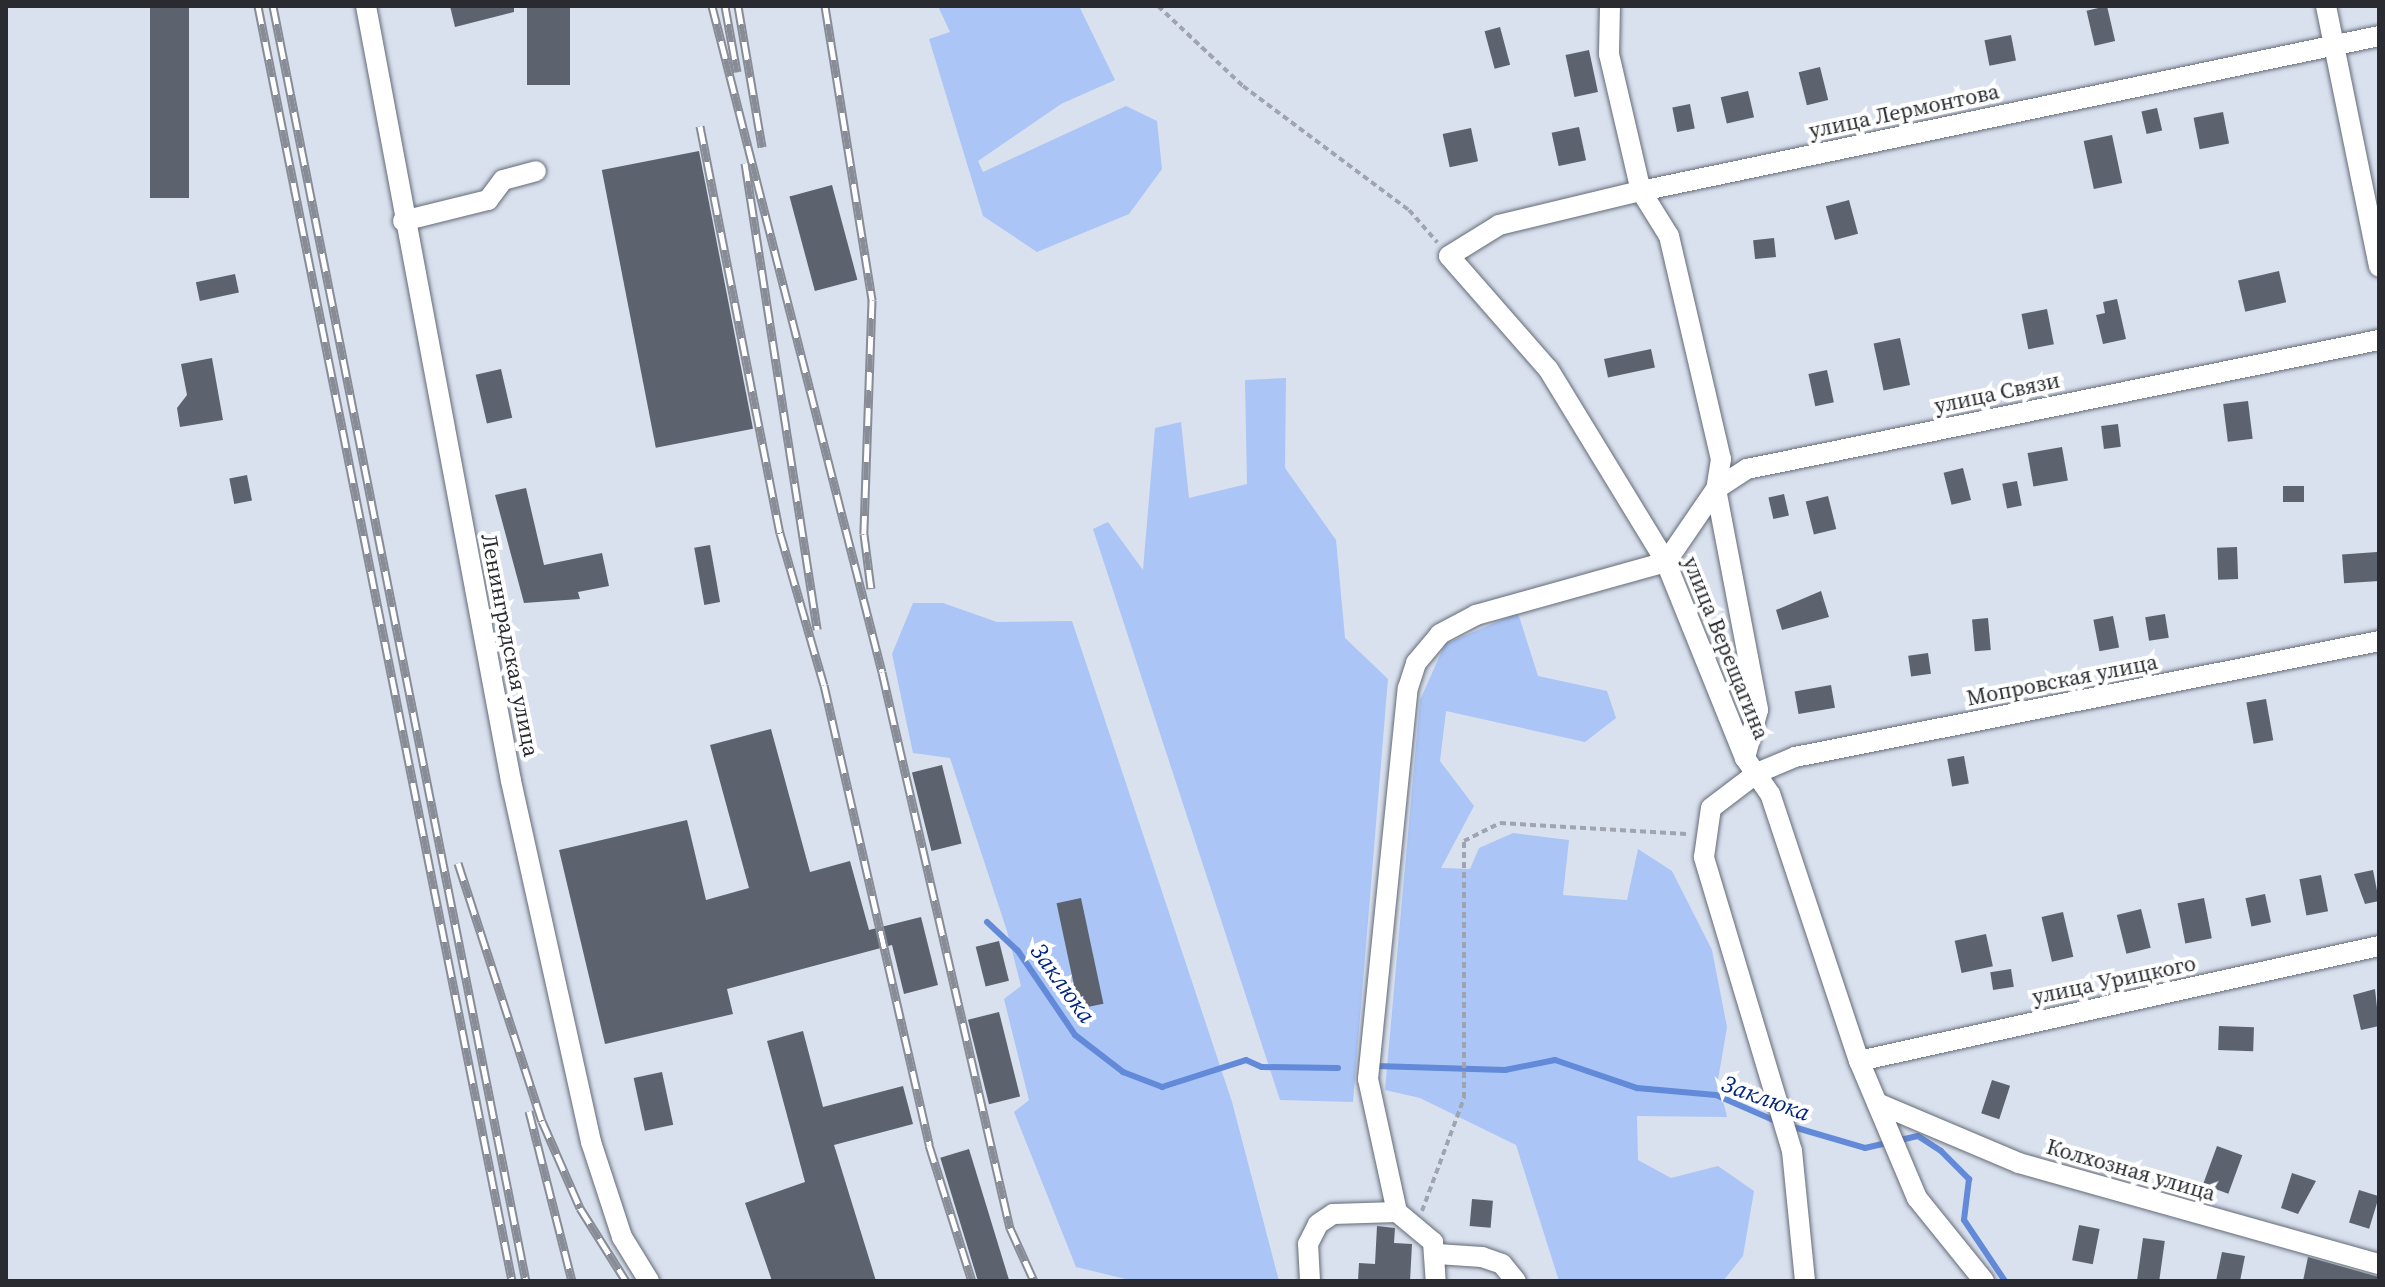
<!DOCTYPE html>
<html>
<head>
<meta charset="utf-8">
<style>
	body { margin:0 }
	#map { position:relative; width:2385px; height:1287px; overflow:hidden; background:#d9e0ee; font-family:"Source Serif 4",serif }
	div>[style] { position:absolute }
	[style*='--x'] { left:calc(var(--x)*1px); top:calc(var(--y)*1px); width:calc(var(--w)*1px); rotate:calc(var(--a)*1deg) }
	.green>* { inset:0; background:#abc5f6 }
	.stream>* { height:6px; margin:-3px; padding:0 3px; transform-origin:3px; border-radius:3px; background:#628ad9 }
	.building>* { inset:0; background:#5c636e; transform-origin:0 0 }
	.path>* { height:4px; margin-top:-2px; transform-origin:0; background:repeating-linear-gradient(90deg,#9fa4af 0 6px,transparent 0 10px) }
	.roads { filter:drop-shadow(0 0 2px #646b77) drop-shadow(0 0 2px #646b77) }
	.minor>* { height:20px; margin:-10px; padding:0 10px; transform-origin:10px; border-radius:10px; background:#fff }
	.rail>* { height:9px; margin-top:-4.5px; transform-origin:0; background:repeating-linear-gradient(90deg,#fff 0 18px,#888c96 0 36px); box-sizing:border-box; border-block:2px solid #888c96 }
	span { translate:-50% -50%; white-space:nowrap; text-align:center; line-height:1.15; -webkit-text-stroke:8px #fff; paint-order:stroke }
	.street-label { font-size:22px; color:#292b30 }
	.water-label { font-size:24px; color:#00247f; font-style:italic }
	.frame { position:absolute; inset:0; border:8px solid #292b30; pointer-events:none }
</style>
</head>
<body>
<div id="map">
	<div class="green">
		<div style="clip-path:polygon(938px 6px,1079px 6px,1115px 80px,1061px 104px,978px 161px,983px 172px,1126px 106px,1157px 121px,1162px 169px,1129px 214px,1037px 252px,983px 216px,929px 39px,950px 32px)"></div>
		<div style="clip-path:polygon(1286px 378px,1285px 468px,1336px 540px,1345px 638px,1388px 679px,1353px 1102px,1280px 1100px,1093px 529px,1108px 522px,1143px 570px,1155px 428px,1181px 422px,1189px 498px,1247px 484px,1245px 380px)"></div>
		<div style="clip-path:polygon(913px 603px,943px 603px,997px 622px,1072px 621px,1232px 1102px,1279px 1281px,1134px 1281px,1076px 1267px,1014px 1112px,1029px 1100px,1004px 999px,1021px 986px,1007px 931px,950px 758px,913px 753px,892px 654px)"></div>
		<div style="clip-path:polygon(1518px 613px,1538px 676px,1607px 691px,1616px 718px,1585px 742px,1446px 711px,1440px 761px,1474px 806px,1441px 868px,1470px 869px,1479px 848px,1513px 833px,1569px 840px,1563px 895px,1627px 900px,1638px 849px,1672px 871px,1712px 950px,1727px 1027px,1718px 1080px,1727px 1117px,1637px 1116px,1638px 1160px,1671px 1178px,1718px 1166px,1754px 1191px,1743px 1256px,1723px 1281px,1559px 1281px,1516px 1145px,1420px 1098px,1385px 1090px,1420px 700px,1445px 644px)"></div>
	</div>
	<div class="stream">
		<div style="--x:987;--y:922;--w:42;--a:43.1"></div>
		<div style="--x:1018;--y:951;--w:102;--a:55.8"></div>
		<div style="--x:1075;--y:1035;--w:61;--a:37.6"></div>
		<div style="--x:1123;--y:1072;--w:42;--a:21"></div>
		<div style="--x:1162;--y:1087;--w:88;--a:-17.8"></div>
		<div style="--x:1246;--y:1060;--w:17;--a:24"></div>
		<div style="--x:1262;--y:1067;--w:76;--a:0.8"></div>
		<div style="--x:1376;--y:1066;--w:129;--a:1.8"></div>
		<div style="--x:1505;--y:1070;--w:51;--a:-11.3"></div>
		<div style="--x:1555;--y:1060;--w:87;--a:18.9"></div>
		<div style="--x:1637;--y:1088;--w:79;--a:5.1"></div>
		<div style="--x:1716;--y:1095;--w:70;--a:23.6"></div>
		<div style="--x:1790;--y:1126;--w:78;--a:16.3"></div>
		<div style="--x:1865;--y:1148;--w:54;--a:-12.8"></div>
		<div style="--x:1918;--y:1136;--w:27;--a:33"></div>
		<div style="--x:1941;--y:1151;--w:40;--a:45"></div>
		<div style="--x:1969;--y:1179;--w:41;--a:97"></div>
		<div style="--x:1964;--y:1220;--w:73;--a:56.1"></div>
	</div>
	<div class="building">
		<div style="left:150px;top:6px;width:39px;height:192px"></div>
		<div style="clip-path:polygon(450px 6px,514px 6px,514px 12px,455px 27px)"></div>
		<div style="left:527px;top:6px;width:43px;height:79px"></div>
		<div style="left:2107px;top:6px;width:36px;height:21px;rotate:77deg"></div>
		<div style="left:1500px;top:27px;width:39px;height:16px;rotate:75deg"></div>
		<div style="left:2011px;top:35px;width:26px;height:27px;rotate:79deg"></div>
		<div style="left:1589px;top:50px;width:43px;height:24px;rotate:78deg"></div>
		<div style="left:1820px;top:67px;width:34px;height:22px;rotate:76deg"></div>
		<div style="left:1748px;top:91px;width:27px;height:28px;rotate:77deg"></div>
		<div style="left:1690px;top:104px;width:25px;height:18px;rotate:79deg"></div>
		<div style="left:2157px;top:108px;width:23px;height:16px;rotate:77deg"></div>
		<div style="left:2223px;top:112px;width:32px;height:30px;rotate:79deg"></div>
		<div style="left:1579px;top:127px;width:34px;height:28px;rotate:78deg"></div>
		<div style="left:1471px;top:128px;width:34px;height:29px;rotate:78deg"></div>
		<div style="left:2112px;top:135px;width:49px;height:29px;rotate:78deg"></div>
		<div style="left:699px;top:151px;width:283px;height:99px;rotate:79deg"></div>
		<div style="left:832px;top:185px;width:98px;height:44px;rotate:75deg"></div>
		<div style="left:1849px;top:200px;width:35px;height:24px;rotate:75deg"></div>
		<div style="left:1774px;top:238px;width:19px;height:21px;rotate:84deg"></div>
		<div style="left:2279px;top:271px;width:32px;height:42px;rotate:77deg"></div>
		<div style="left:235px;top:274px;width:19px;height:40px;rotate:78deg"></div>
		<div style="clip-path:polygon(2117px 299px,2126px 339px,2103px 344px,2096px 315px,2105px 313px,2103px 302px)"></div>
		<div style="left:2047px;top:309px;width:36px;height:26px;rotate:79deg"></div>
		<div style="left:1900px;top:338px;width:48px;height:27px;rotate:78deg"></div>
		<div style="left:1651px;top:349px;width:19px;height:48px;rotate:78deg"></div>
		<div style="clip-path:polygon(212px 358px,223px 420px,180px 427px,177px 408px,187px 395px,181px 364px)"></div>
		<div style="left:501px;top:369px;width:50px;height:26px;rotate:77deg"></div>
		<div style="left:1827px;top:370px;width:33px;height:19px;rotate:78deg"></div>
		<div style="left:2248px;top:401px;width:38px;height:25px;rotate:83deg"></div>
		<div style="left:2118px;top:424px;width:23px;height:17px;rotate:83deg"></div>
		<div style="left:2062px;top:447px;width:34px;height:35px;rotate:80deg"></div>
		<div style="left:1963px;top:468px;width:33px;height:20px;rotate:76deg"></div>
		<div style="left:247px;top:475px;width:26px;height:18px;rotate:79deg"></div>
		<div style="left:2017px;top:481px;width:25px;height:15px;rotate:79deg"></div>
		<div style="left:2283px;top:486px;width:21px;height:16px"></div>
		<div style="clip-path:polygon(526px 488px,544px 565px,602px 553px,609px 586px,578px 592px,580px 599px,524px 603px,495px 495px)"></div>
		<div style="left:1784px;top:494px;width:22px;height:16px;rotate:77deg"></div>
		<div style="left:1828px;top:496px;width:34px;height:23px;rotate:76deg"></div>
		<div style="left:710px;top:545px;width:58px;height:16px;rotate:80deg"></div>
		<div style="left:2237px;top:547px;width:32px;height:20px;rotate:88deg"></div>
		<div style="left:2377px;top:552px;width:29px;height:35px;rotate:86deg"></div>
		<div style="clip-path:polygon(1821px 591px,1829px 617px,1782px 630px,1776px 610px)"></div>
		<div style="left:2165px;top:614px;width:24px;height:20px;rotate:81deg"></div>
		<div style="left:2113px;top:616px;width:32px;height:20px;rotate:79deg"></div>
		<div style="left:1988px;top:618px;width:32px;height:16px;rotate:85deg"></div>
		<div style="left:1928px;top:653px;width:21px;height:20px;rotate:82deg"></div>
		<div style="left:1831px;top:685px;width:23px;height:37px;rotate:80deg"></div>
		<div style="left:2266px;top:699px;width:42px;height:20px;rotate:80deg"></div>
		<div style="clip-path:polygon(771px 729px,810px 872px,850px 861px,869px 930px,921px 917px,938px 985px,904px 994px,892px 945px,727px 989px,733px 1014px,605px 1044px,559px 850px,687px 820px,706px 900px,749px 888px,710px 745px)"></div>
		<div style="left:1964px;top:756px;width:28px;height:17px;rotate:80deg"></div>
		<div style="left:942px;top:765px;width:81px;height:31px;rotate:76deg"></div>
		<div style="clip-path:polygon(2373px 870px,2379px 901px,2365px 904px,2354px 874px)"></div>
		<div style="left:2321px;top:875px;width:37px;height:22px;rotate:79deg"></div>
		<div style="left:2265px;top:894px;width:29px;height:20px;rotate:78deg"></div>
		<div style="left:1081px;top:898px;width:108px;height:25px;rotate:78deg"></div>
		<div style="left:2204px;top:898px;width:41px;height:27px;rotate:79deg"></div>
		<div style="left:2141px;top:909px;width:40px;height:25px;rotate:76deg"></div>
		<div style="left:2063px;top:912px;width:46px;height:22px;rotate:77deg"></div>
		<div style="left:1986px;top:934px;width:33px;height:32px;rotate:78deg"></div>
		<div style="left:999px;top:941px;width:41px;height:24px;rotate:76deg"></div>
		<div style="left:2011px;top:969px;width:18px;height:21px;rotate:81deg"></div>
		<div style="clip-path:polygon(2375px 989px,2379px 1026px,2361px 1030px,2353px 995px)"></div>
		<div style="left:999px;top:1012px;width:87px;height:32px;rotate:76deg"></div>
		<div style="left:2219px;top:1026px;width:35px;height:24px;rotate:2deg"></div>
		<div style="clip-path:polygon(803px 1031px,823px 1107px,903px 1086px,913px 1124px,834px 1145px,876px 1281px,772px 1281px,745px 1203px,805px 1182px,767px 1041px)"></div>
		<div style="left:662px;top:1072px;width:54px;height:29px;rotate:78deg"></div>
		<div style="left:1992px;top:1080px;width:19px;height:35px;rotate:18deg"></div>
		<div style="left:2217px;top:1146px;width:27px;height:41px;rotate:20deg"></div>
		<div style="left:969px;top:1149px;width:138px;height:30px;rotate:73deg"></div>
		<div style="clip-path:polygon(2292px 1173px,2316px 1181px,2298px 1214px,2281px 1208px)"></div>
		<div style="left:2359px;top:1190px;width:21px;height:34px;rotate:17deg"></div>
		<div style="left:1472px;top:1199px;width:21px;height:27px;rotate:5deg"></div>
		<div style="left:2079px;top:1225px;width:21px;height:36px;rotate:11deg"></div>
		<div style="clip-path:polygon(1377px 1226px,1395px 1228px,1394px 1243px,1412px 1244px,1410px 1281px,1358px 1281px,1359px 1263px,1375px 1264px)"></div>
		<div style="left:2143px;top:1238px;width:22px;height:43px;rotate:8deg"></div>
		<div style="clip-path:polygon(2222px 1252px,2245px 1256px,2240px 1281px,2216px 1281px)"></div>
		<div style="clip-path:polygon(2308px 1257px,2379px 1277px,2379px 1281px,2303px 1281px)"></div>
	</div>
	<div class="path">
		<div style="--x:1158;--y:6;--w:117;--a:43.3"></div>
		<div style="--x:1243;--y:86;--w:207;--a:36.8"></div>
		<div style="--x:1409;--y:210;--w:43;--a:48.8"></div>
		<div style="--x:1422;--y:1211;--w:121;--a:-69.6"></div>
		<div style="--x:1464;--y:1098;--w:257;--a:-90"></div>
		<div style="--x:1464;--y:841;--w:40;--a:-26.6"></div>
		<div style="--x:1500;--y:823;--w:187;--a:3.4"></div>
	</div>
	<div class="roads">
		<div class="minor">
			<div style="--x:366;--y:6;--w:788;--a:79.4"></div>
			<div style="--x:511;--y:781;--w:370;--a:77.5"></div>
			<div style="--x:591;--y:1142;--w:100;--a:71.9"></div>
			<div style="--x:622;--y:1237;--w:52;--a:58.5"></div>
			<div style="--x:1610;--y:6;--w:48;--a:91.2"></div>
			<div style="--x:1609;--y:54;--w:141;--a:76.9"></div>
			<div style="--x:1641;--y:191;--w:53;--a:58.1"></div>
			<div style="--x:1669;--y:236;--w:229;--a:76.9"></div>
			<div style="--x:1721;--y:459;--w:30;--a:99"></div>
			<div style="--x:1716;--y:489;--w:225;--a:79.2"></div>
			<div style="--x:1758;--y:710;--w:50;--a:105.2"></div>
			<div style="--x:2326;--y:6;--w:266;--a:78.5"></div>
			<div style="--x:403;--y:221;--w:88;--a:-13.9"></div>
			<div style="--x:488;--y:200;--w:25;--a:-53"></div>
			<div style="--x:503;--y:180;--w:34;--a:-15"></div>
			<div style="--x:1859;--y:1061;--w:533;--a:-12.47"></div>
			<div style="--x:1877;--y:1103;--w:154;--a:22.9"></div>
			<div style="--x:2019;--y:1163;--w:374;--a:15.7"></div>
			<div style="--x:1397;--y:1212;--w:136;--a:-102.3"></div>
			<div style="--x:1368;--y:1079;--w:393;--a:-84.2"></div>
			<div style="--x:1408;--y:688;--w:26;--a:-72"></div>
			<div style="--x:1416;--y:663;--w:38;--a:-50"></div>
			<div style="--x:1440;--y:634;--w:41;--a:-27.8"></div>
			<div style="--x:1476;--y:615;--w:197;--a:-15.6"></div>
			<div style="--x:1666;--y:562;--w:88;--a:-55.6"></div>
			<div style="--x:1716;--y:489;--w:37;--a:-33"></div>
			<div style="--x:1747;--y:469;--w:645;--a:-11.54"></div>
			<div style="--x:1437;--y:1254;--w:45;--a:3.8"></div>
			<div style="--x:1482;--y:1257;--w:21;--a:19"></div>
			<div style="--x:1502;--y:1264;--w:22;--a:51"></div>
			<div style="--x:1310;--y:1281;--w:37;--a:-93"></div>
			<div style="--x:1308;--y:1244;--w:22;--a:-63"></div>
			<div style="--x:1318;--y:1224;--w:18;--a:-34"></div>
			<div style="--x:1333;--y:1214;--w:64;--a:-1.8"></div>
			<div style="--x:1397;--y:1212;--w:47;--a:39.8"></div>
			<div style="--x:1433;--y:1242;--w:39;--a:86"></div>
			<div style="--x:1805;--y:1281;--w:131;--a:-95.7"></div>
			<div style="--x:1792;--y:1151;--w:307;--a:-106.7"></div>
			<div style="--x:1704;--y:857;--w:49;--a:-81.9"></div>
			<div style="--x:1711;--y:808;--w:58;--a:-37.3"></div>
			<div style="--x:1757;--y:773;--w:41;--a:-22.8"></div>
			<div style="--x:1795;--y:757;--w:595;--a:-11.23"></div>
			<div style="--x:1984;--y:1281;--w:107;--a:-128.9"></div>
			<div style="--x:1917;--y:1198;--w:149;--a:-112.9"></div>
			<div style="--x:1859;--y:1061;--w:281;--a:-108.4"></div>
			<div style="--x:1770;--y:794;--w:44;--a:-124.8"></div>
			<div style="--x:1745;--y:758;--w:211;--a:-112"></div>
			<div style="--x:1666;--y:562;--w:226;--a:-121.4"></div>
			<div style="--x:1548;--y:369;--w:150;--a:-131.2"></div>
			<div style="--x:1449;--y:256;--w:59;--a:-31.8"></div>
			<div style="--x:1499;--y:225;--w:146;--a:-13.5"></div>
			<div style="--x:1641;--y:191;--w:754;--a:-11.86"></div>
		</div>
	</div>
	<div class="rail">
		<div style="--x:258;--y:6;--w:1300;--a:78.73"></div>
		<div style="--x:273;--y:6;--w:1300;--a:78.78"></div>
		<div style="--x:712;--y:6;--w:687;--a:75.68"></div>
		<div style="--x:882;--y:672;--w:571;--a:77.04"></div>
		<div style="--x:1010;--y:1228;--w:58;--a:65.6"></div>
		<div style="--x:725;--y:6;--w:67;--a:79.7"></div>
		<div style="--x:738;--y:6;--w:143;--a:80.3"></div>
		<div style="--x:825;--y:6;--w:298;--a:80.9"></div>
		<div style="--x:872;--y:300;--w:234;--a:92"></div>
		<div style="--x:864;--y:534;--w:55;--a:82.7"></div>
		<div style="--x:700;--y:126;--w:415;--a:78.9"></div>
		<div style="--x:780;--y:533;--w:158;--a:73.9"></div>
		<div style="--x:824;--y:685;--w:472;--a:77.1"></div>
		<div style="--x:929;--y:1145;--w:143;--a:72.5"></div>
		<div style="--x:745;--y:163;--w:472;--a:81.2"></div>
		<div style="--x:458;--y:863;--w:271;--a:72"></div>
		<div style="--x:542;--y:1121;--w:95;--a:66.4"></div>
		<div style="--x:580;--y:1208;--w:86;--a:57.8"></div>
		<div style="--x:529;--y:1111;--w:175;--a:75.8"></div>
	</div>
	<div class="street-label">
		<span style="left:1904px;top:111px;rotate:-12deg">улица Лермонтова</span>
		<span style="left:1997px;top:393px;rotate:-12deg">улица Связи</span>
		<span style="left:510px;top:645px;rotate:79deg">Ленинградская улица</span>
		<span style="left:1726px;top:648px;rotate:68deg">улица Верещагина</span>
		<span style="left:2062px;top:680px;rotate:-11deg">Мопровская улица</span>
		<span style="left:2114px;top:980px;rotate:-12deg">улица Урицкого</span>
		<span style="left:2131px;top:1170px;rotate:16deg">Колхозная улица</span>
	</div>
	<div class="water-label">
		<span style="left:1063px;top:983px;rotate:54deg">Заклюка</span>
		<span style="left:1766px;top:1098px;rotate:20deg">Заклюка</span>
	</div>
	<div class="frame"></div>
</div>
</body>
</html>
